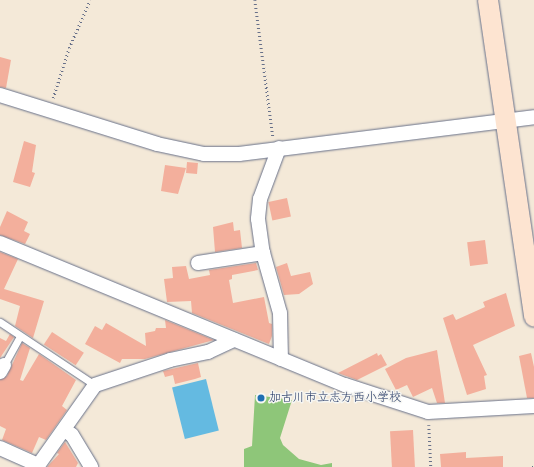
<!DOCTYPE html>
<html>
<head>
<meta charset="utf-8">
<style>
	body { margin:0 }
	#map { position:relative; width:534px; height:467px; overflow:hidden; background:#f4e9d8; font-family:Kalam,"Klee One",sans-serif }
	div>[style] { position:absolute }
	[style*='--x'] { left:calc(var(--x)*1px); top:calc(var(--y)*1px); width:calc(var(--w)*1px); rotate:calc(var(--a)*1deg) }
	.green>* { inset:0; background:#8ec679 }
	.water>* { inset:0; background:#64bae1; transform-origin:0 0 }
	.building>* { inset:0; background:#f3af9c; transform-origin:0 0 }
	.path>* { height:2.5px; margin-top:-1.25px; transform-origin:0; background:repeating-linear-gradient(90deg,#677089 0 1px,transparent 0 4px) }
	.roads { filter:drop-shadow(0 0 1px #677089) drop-shadow(0 0 1px #677089) }
	.lane>* { height:7px; margin:-3.5px; padding:0 3.5px; transform-origin:3.5px; border-radius:3.5px; background:#fff }
	.street>* { height:14px; margin:-7px; padding:0 7px; transform-origin:7px; border-radius:7px; background:#fff }
	.secondary>* { height:20px; margin:-10px; padding:0 10px; transform-origin:10px; border-radius:10px; background:#fde4d1 }
	.dots>* { width:11px; height:11px; translate:-50% -50%; box-sizing:border-box; border:2px solid #f6f6f2; border-radius:50% }
	span { translate:-50% -50%; white-space:nowrap; text-align:center; line-height:1.15; -webkit-text-stroke:3px #f6f6f2; paint-order:stroke }
	.poi-label { font-size:12px; color:#1b2f5e }
	.left { translate:0 -50%; text-align:left }
</style>
</head>
<body>
<div id="map">
	<div class="green">
		<div style="clip-path:polygon(255px 395px,292px 400px,280px 438px,283px 445px,299px 459px,321px 465px,332px 463px,332px 467px,244px 467px,244px 449px,252px 446px)"></div>
	</div>
	<div class="water">
		<div style="left:206px;top:379px;width:53px;height:35px;rotate:76deg"></div>
	</div>
	<div class="building">
		<div style="clip-path:polygon(0 57px,11px 60px,6px 88px,0 87px)"></div>
		<div style="clip-path:polygon(24px 141px,36px 145px,32px 172px,35px 173px,30px 187px,13px 182px)"></div>
		<div style="left:187px;top:162px;width:11px;height:11px;rotate:5deg"></div>
		<div style="clip-path:polygon(165px 165px,186px 168px,178px 194px,161px 191px)"></div>
		<div style="left:287px;top:198px;width:19px;height:19px;rotate:78deg"></div>
		<div style="clip-path:polygon(7px 211px,28px 222px,24px 231px,30px 234px,25px 244px,0 235px,0 227px)"></div>
		<div style="clip-path:polygon(233px 222px,234px 231px,240px 230px,242px 248px,215px 252px,213px 227px)"></div>
		<div style="left:485px;top:240px;width:24px;height:18px;rotate:83deg"></div>
		<div style="clip-path:polygon(0 252px,18px 259px,4px 289px,44px 301px,33px 338px,15px 326px,20px 306px,0 299px)"></div>
		<div style="clip-path:polygon(256px 263px,258px 270px,232px 275px,232px 279px,229px 280px,233px 303px,264px 297px,269px 323px,272px 324px,272px 336px,269px 344px,192px 313px,191px 301px,167px 302px,164px 279px,173px 278px,172px 267px,186px 266px,189px 279px,210px 275px,209px 270px)"></div>
		<div style="clip-path:polygon(287px 263px,291px 276px,310px 272px,313px 284px,299px 294px,284px 295px,276px 267px)"></div>
		<div style="clip-path:polygon(506px 293px,515px 326px,473px 345px,487px 375px,484px 376px,486px 389px,467px 395px,443px 318px,453px 314px,456px 320px,485px 307px,483px 302px)"></div>
		<div style="clip-path:polygon(165px 320px,214px 340px,145px 359px,122px 359px,120px 363px,85px 344px,95px 326px,102px 330px,106px 323px,146px 346px,145px 333px,155px 331px,156px 328px,166px 328px)"></div>
		<div style="left:52px;top:332px;width:38px;height:15px;rotate:33deg"></div>
		<div style="clip-path:polygon(10px 334px,14px 337px,0 358px,0 338px,6px 341px)"></div>
		<div style="clip-path:polygon(22px 343px,30px 348px,20px 380px,23px 381px,39px 354px,76px 380px,62px 406px,67px 410px,46px 440px,39px 437px,32px 453px,2px 440px,6px 429px,0 426px,0 380px,7px 376px)"></div>
		<div style="clip-path:polygon(437px 350px,445px 403px,437px 403px,432px 388px,413px 397px,407px 385px,396px 390px,385px 369px,406px 358px)"></div>
		<div style="clip-path:polygon(377px 353px,378px 356px,381px 354px,387px 365px,357px 380px,338px 373px)"></div>
		<div style="clip-path:polygon(531px 353px,534px 367px,534px 398px,527px 398px,519px 356px)"></div>
		<div style="clip-path:polygon(198px 363px,201px 377px,195px 379px,175px 384px,173px 375px,165px 377px,163px 371px)"></div>
		<div style="left:413px;top:430px;width:37px;height:23px;rotate:87deg"></div>
		<div style="clip-path:polygon(65px 442px,78px 463px,76px 467px,47px 467px,59px 454px,57px 453px)"></div>
		<div style="clip-path:polygon(466px 452px,466px 458px,503px 456px,503px 467px,441px 467px,440px 454px)"></div>
	</div>
	<div class="path">
		<div style="--x:255;--y:0;--w:137;--a:82.5"></div>
		<div style="--x:53;--y:98;--w:52;--a:-72.3"></div>
		<div style="--x:69;--y:48;--w:52;--a:-66.4"></div>
		<div style="--x:429;--y:425;--w:42;--a:87.3"></div>
		<div style="--x:532;--y:467;--w:2;--a:-27"></div>
	</div>
	<div class="roads">
		<div class="lane">
			<div style="--x:0;--y:322;--w:114;--a:33.6"></div>
			<div style="--x:4;--y:365;--w:33;--a:-61"></div>
		</div>
		<div class="street">
			<div style="--x:0;--y:95;--w:164;--a:17.3"></div>
			<div style="--x:157;--y:144;--w:48;--a:12"></div>
			<div style="--x:204;--y:154;--w:35;--a:0"></div>
			<div style="--x:239;--y:154;--w:297;--a:-7.1"></div>
			<div style="--x:279;--y:148;--w:54;--a:110.4"></div>
			<div style="--x:260;--y:199;--w:20;--a:96"></div>
			<div style="--x:258;--y:219;--w:34;--a:82"></div>
			<div style="--x:263;--y:253;--w:62;--a:74.2"></div>
			<div style="--x:280;--y:313;--w:46;--a:88.8"></div>
			<div style="--x:0;--y:243;--w:373;--a:22.4"></div>
			<div style="--x:345;--y:385;--w:87;--a:18"></div>
			<div style="--x:428;--y:412;--w:106;--a:-3.2"></div>
			<div style="--x:198;--y:263;--w:66;--a:-8.7"></div>
			<div style="--x:0;--y:372;--w:8;--a:-60"></div>
			<div style="--x:64;--y:430;--w:9;--a:32"></div>
			<div style="--x:72;--y:435;--w:37;--a:59"></div>
			<div style="--x:0;--y:448;--w:42;--a:24.1"></div>
			<div style="--x:37;--y:467;--w:100;--a:-54.7"></div>
			<div style="--x:95;--y:385;--w:79;--a:-18.4"></div>
			<div style="--x:170;--y:360;--w:39;--a:-12"></div>
			<div style="--x:208;--y:352;--w:29;--a:-25"></div>
		</div>
		<div class="secondary">
			<div style="--x:488;--y:0;--w:320;--a:81.7"></div>
		</div>
	</div>
	<div class="dots">
		<div style="left:261px;top:398px;background:#1f6fb2"></div>
	</div>
	<div class="poi-label">
		<span class="left" style="left:269px;top:398px">加古川市立志方西小学校</span>
	</div>
</div>
</body>
</html>
